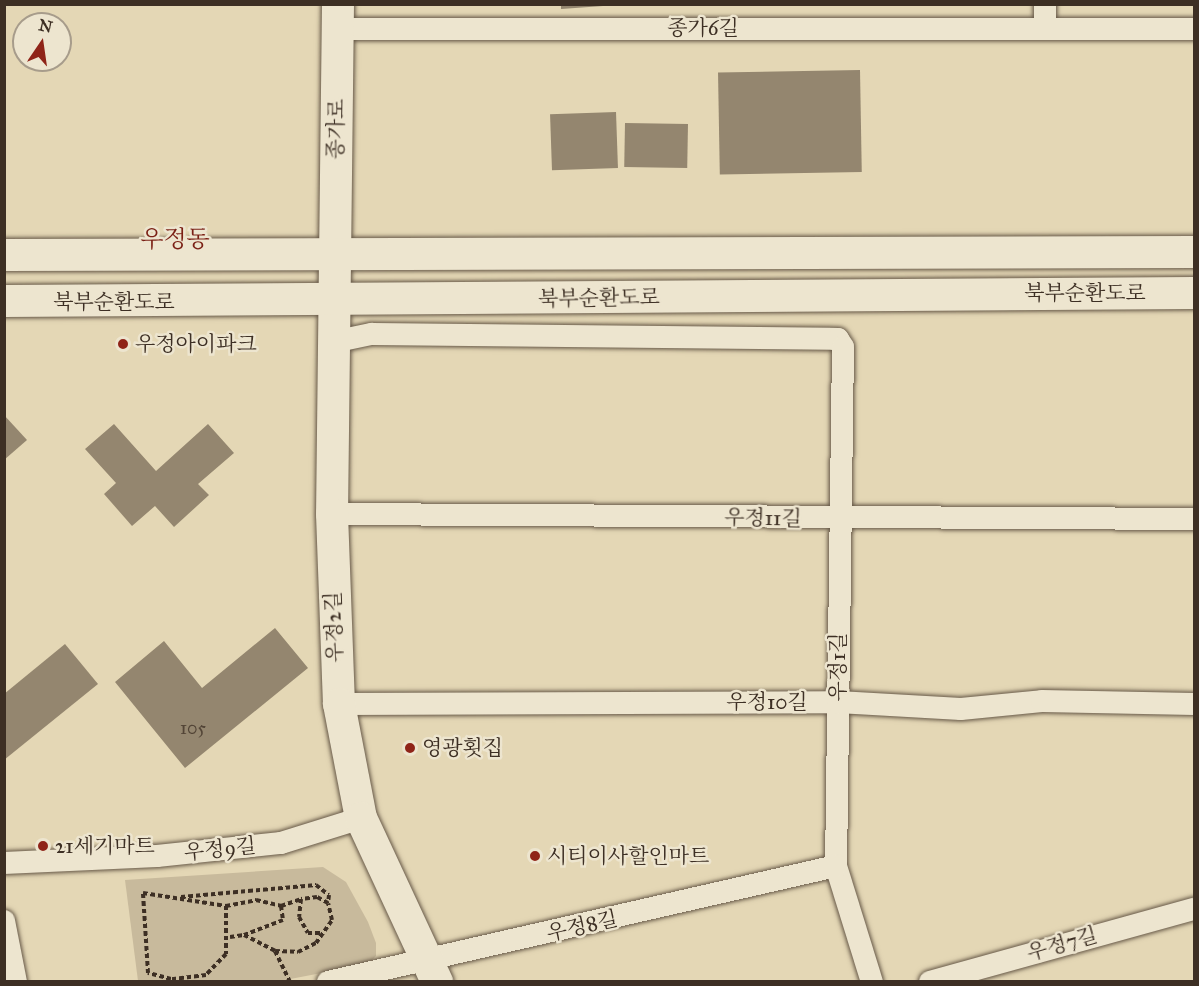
<!DOCTYPE html>
<html>
<head>
<meta charset="utf-8">
<style>
	body { margin:0 }
	#map { position:relative; width:1199px; height:986px; overflow:hidden; background:#e4d7b5; font-family:"IM FELL Great Primer","Noto Serif KR",serif }
	div>[style] { position:absolute }
	[style*='--x'] { left:calc(var(--x)*1px); top:calc(var(--y)*1px); width:calc(var(--w)*1px); rotate:calc(var(--a)*1deg) }
	.green>* { inset:0; background:#c8ba9c }
	.building>* { inset:0; background:#94866f; transform-origin:0 0 }
	.path>* { height:4px; margin-top:-2px; transform-origin:0; background:repeating-linear-gradient(90deg,#3d2f24 0 4.5px,transparent 0 7.5px) }
	.roads { filter:drop-shadow(0 0 2px #675948) drop-shadow(0 0 2px #675948) }
	.street>* { height:22px; margin:-11px; padding:0 11px; transform-origin:11px; border-radius:11px; background:#ede5cf }
	.secondary>* { height:32px; margin:-16px; padding:0 16px; transform-origin:16px; border-radius:16px; background:#ede5cf }
	.dots>* { width:16px; height:16px; translate:-50% -50%; box-sizing:border-box; border:3px solid #ede5cf; border-radius:50% }
	span { translate:-50% -50%; white-space:nowrap; text-align:center; line-height:1.15; -webkit-text-stroke:5px #ede5cf; paint-order:stroke }
	.number-label { font-size:18px; color:#534537 }
	.number-label span { -webkit-text-stroke-width:0 }
	.street-label { font-size:21px; color:#3d2f24 }
	.poi-label { font-size:21px; color:#3d2f24 }
	.left { translate:0 -50%; text-align:left }
	.quarter-label { font-size:24px; color:#7a1f14 }
	.frame { position:absolute; inset:0; border:6px solid #3d2f24; pointer-events:none }
	.north { position:absolute; left:12px; top:12px; width:60px; height:60px; box-sizing:border-box; background:#ede5cf; border:2px solid #a79c8b; border-radius:50%; rotate:13deg; font-size:16px; font-weight:700; line-height:24px; text-align:center; color:#3d2f24 }
	.north::after { content:''; display:block; margin:auto; width:21px; height:27px; background:#8f2418; clip-path:polygon(50% 0,100% 100%,50% 72%,0 100%) }
</style>
</head>
<body>
<div id="map">
	<div class="green">
		<div style="clip-path:polygon(323px 867px,346px 882px,368px 922px,376px 943px,376px 956px,368px 964px,280px 981px,138px 981px,125px 880px)"></div>
	</div>
	<div class="building">
		<div style="clip-path:polygon(561px 4px,603px 4px,603px 6px,561px 9px)"></div>
		<div style="left:860px;top:70px;width:102px;height:142px;rotate:89deg"></div>
		<div style="left:616px;top:112px;width:56px;height:66px;rotate:88deg"></div>
		<div style="left:625px;top:123px;width:63px;height:44px;rotate:1deg"></div>
		<div style="clip-path:polygon(4px 415px,27px 440px,4px 460px)"></div>
		<div style="clip-path:polygon(114px 424px,156px 471px,208px 424px,234px 453px,198px 484px,209px 495px,174px 527px,155px 506px,132px 526px,104px 494px,116px 483px,85px 449px)"></div>
		<div style="clip-path:polygon(275px 628px,308px 668px,185px 768px,115px 682px,164px 641px,202px 688px)"></div>
		<div style="clip-path:polygon(65px 644px,98px 684px,4px 760px,4px 694px)"></div>
	</div>
	<div class="path">
		<div style="--x:143;--y:893;--w:84;--a:8.9"></div>
		<div style="--x:226;--y:906;--w:48;--a:90"></div>
		<div style="--x:226;--y:954;--w:29;--a:134"></div>
		<div style="--x:206;--y:975;--w:35;--a:173"></div>
		<div style="--x:171;--y:979;--w:24;--a:-165"></div>
		<div style="--x:148;--y:973;--w:80;--a:-93.6"></div>
		<div style="--x:181;--y:897;--w:136;--a:-5.1"></div>
		<div style="--x:316;--y:885;--w:16;--a:38"></div>
		<div style="--x:329;--y:895;--w:8;--a:97"></div>
		<div style="--x:226;--y:906;--w:31;--a:-11"></div>
		<div style="--x:256;--y:900;--w:26;--a:13"></div>
		<div style="--x:281;--y:906;--w:14;--a:82"></div>
		<div style="--x:283;--y:920;--w:42;--a:159"></div>
		<div style="--x:244;--y:935;--w:35;--a:27"></div>
		<div style="--x:275;--y:951;--w:23;--a:2"></div>
		<div style="--x:298;--y:952;--w:20;--a:-27"></div>
		<div style="--x:316;--y:943;--w:28;--a:-55"></div>
		<div style="--x:332;--y:920;--w:17;--a:-103"></div>
		<div style="--x:328;--y:903;--w:13;--a:-151"></div>
		<div style="--x:317;--y:897;--w:16;--a:173"></div>
		<div style="--x:301;--y:899;--w:18;--a:96"></div>
		<div style="--x:299;--y:917;--w:18;--a:61"></div>
		<div style="--x:308;--y:933;--w:13;--a:0"></div>
		<div style="--x:281;--y:906;--w:21;--a:-19"></div>
		<div style="--x:230;--y:937;--w:14;--a:-8"></div>
		<div style="--x:275;--y:951;--w:34;--a:64"></div>
	</div>
	<div class="roads">
		<div class="street">
			<div style="--x:1045;--y:28;--w:24;--a:-90"></div>
			<div style="--x:338;--y:29;--w:856;--a:0"></div>
			<div style="--x:333;--y:342;--w:40;--a:-12"></div>
			<div style="--x:372;--y:334;--w:466;--a:0.6"></div>
			<div style="--x:838;--y:339;--w:9;--a:58"></div>
			<div style="--x:843;--y:347;--w:519;--a:90.77"></div>
			<div style="--x:836;--y:866;--w:121;--a:72.8"></div>
			<div style="--x:332;--y:514;--w:862;--a:0.33"></div>
			<div style="--x:339;--y:704;--w:499;--a:-0.2"></div>
			<div style="--x:838;--y:702;--w:123;--a:3.3"></div>
			<div style="--x:961;--y:709;--w:81;--a:-5.6"></div>
			<div style="--x:1042;--y:701;--w:152;--a:1.1"></div>
			<div style="--x:4;--y:863;--w:153;--a:-2.6"></div>
			<div style="--x:157;--y:856;--w:125;--a:-6"></div>
			<div style="--x:281;--y:843;--w:84;--a:-17.4"></div>
			<div style="--x:4;--y:921;--w:62;--a:78.9"></div>
			<div style="--x:328;--y:982;--w:521;--a:-12.86"></div>
			<div style="--x:930;--y:982;--w:274;--a:-15.5"></div>
		</div>
		<div class="secondary">
			<div style="--x:338;--y:4;--w:510;--a:90.67"></div>
			<div style="--x:332;--y:514;--w:190;--a:87.9"></div>
			<div style="--x:339;--y:704;--w:116;--a:79.1"></div>
			<div style="--x:361;--y:818;--w:181;--a:65.1"></div>
			<div style="--x:4;--y:255;--w:1190;--a:-0.14"></div>
			<div style="--x:4;--y:301;--w:1190;--a:-0.39"></div>
		</div>
	</div>
	<div class="dots">
		<div style="left:123px;top:344px;background:#8f2418"></div>
		<div style="left:410px;top:748px;background:#8f2418"></div>
		<div style="left:43px;top:846px;background:#8f2418"></div>
		<div style="left:535px;top:856px;background:#8f2418"></div>
	</div>
	<div class="number-label">
		<span style="left:193px;top:728px">105</span>
	</div>
	<div class="street-label">
		<span style="left:703px;top:28px">종가6길</span>
		<span style="left:336px;top:129px;rotate:-89deg">종가로</span>
		<span style="left:1085px;top:293px">북부순환도로</span>
		<span style="left:599px;top:298px;rotate:-1deg">북부순환도로</span>
		<span style="left:114px;top:302px">북부순환도로</span>
		<span style="left:763px;top:518px;rotate:1deg">우정11길</span>
		<span style="left:334px;top:627px;rotate:-92deg">우정2길</span>
		<span style="left:838px;top:667px;rotate:-90deg">우정1길</span>
		<span style="left:767px;top:702px">우정10길</span>
		<span style="left:220px;top:849px;rotate:-6deg">우정9길</span>
		<span style="left:582px;top:926px;rotate:-13deg">우정8길</span>
		<span style="left:1062px;top:944px;rotate:-16deg">우정7길</span>
	</div>
	<div class="poi-label">
		<span class="left" style="left:135px;top:344px">우정아이파크</span>
		<span class="left" style="left:422px;top:748px">영광횟집</span>
		<span class="left" style="left:55px;top:846px">21세기마트</span>
		<span class="left" style="left:547px;top:856px">시티이사할인마트</span>
	</div>
	<div class="quarter-label">
		<span style="left:175px;top:240px">우정동</span>
	</div>
	<div class="frame"></div>
	<div class="north">N</div>
</div>
</body>
</html>
